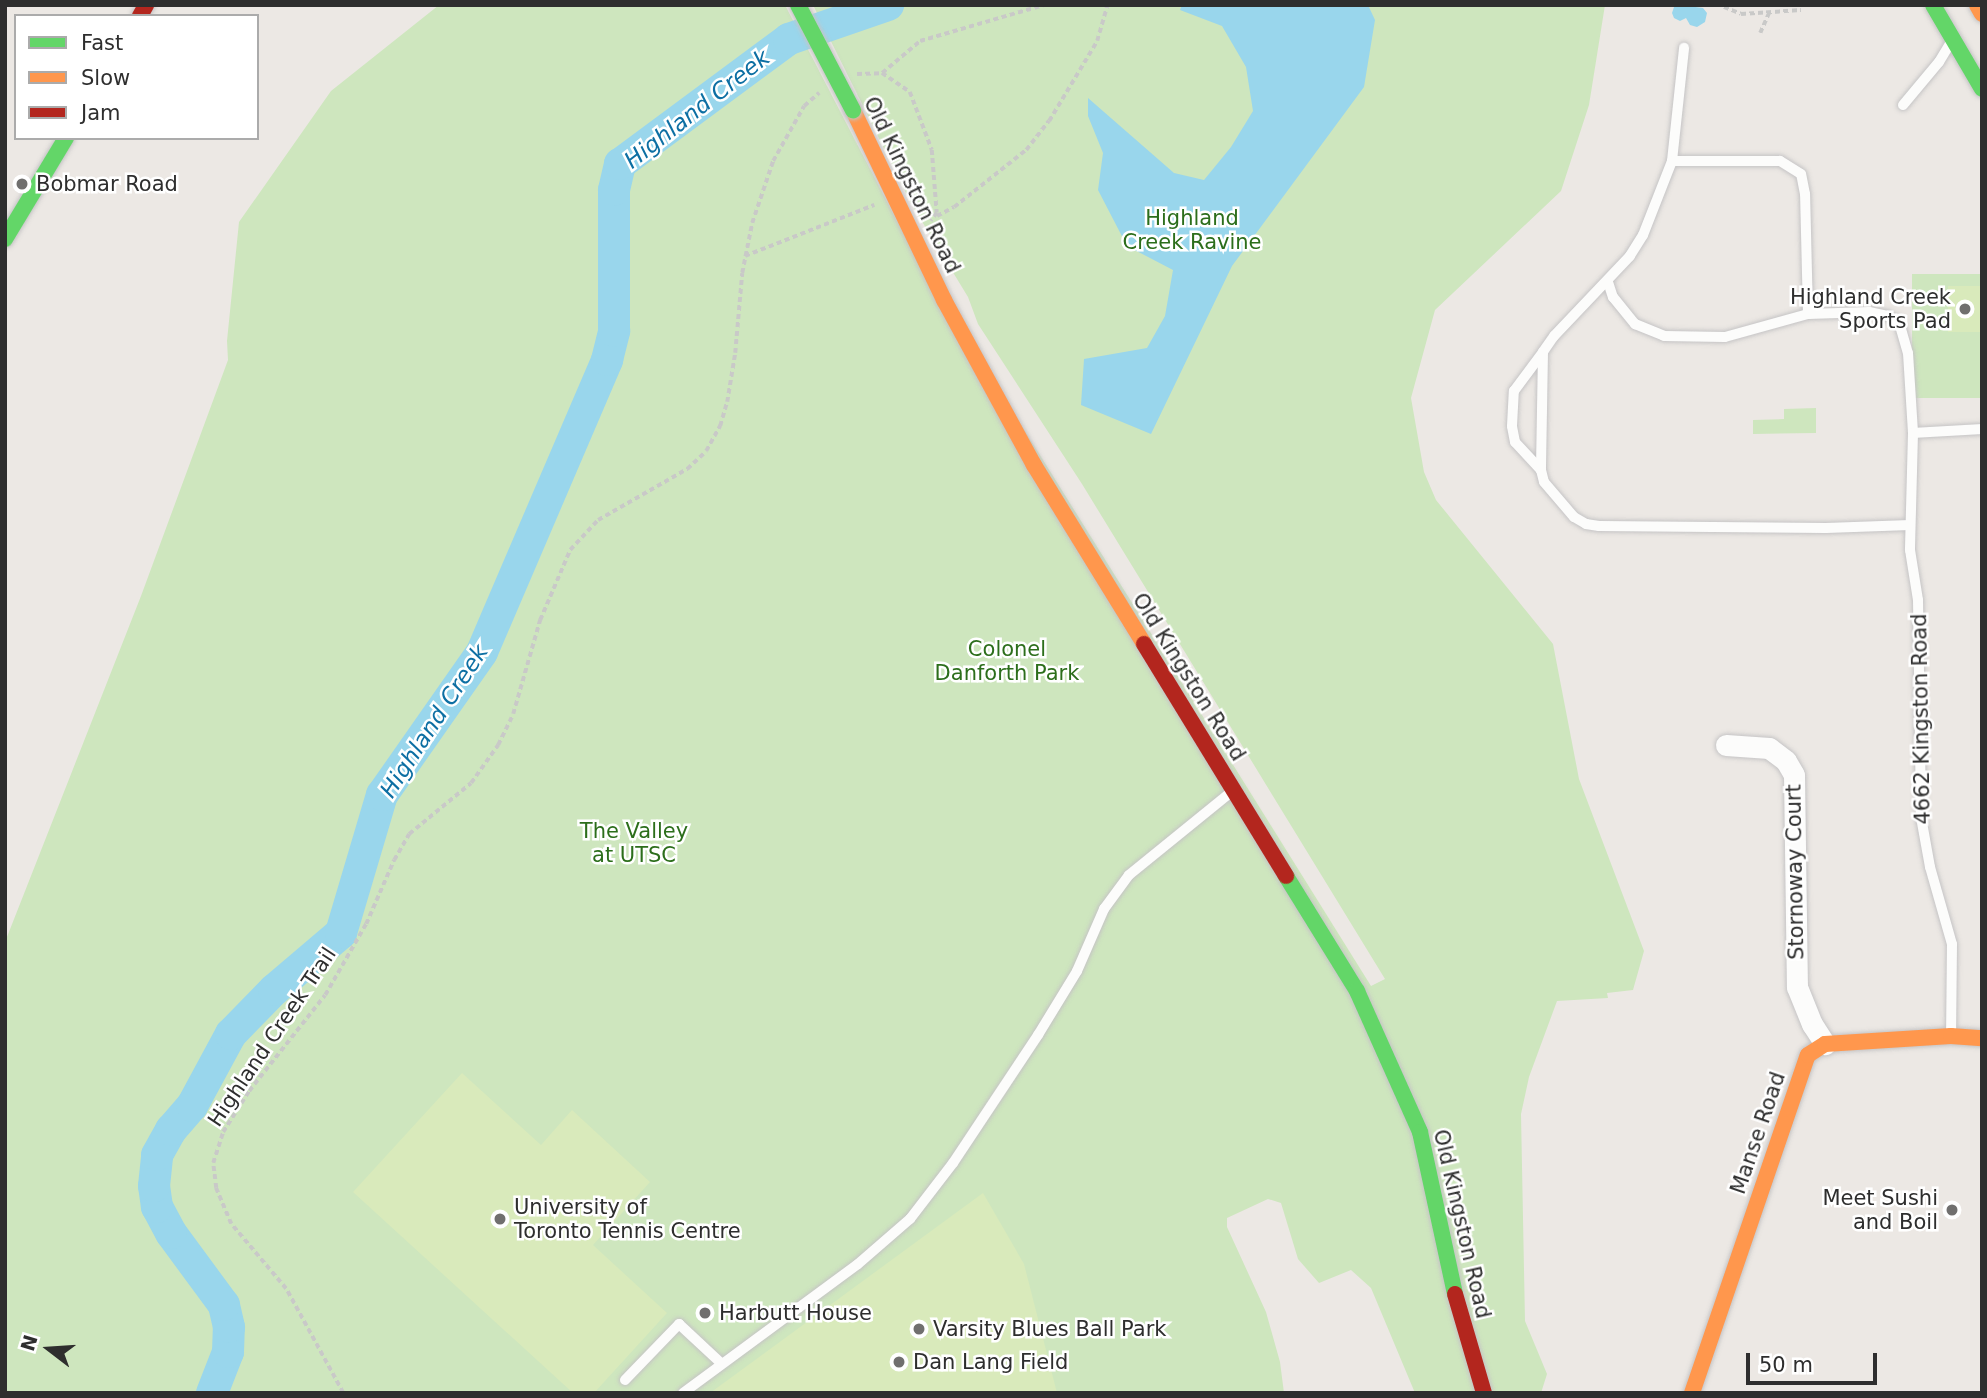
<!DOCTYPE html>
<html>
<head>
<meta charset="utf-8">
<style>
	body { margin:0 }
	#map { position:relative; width:1987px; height:1398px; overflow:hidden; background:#ece8e4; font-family:"DejaVu Sans",sans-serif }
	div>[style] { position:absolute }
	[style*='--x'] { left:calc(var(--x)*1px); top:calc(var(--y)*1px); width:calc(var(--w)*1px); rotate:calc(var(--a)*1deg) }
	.green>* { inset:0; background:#cee6be; transform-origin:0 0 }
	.pitch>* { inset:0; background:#d9eabb; transform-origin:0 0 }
	.water>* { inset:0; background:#99d6ec }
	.river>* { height:32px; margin:-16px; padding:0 16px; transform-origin:16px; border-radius:16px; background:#99d6ec }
	.path>* { height:3.5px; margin-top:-1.75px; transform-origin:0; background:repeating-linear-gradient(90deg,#c9c9c8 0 5px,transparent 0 8.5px) }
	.roads { filter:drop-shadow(0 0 2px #c5c4c5) drop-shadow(0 0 2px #c5c4c5) }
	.lane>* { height:10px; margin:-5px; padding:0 5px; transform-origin:5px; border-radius:5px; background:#fcfcfb }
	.street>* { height:21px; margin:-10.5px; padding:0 10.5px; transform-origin:10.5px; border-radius:10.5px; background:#fcfcfb }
	.fast>* { height:16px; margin:-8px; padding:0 8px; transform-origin:8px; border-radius:8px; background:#63d668 }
	.slow>* { height:16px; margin:-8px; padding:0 8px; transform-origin:8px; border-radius:8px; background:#ff974d }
	.jam>* { height:16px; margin:-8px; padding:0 8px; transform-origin:8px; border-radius:8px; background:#b3261e }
	.bridges { filter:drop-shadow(0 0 2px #c5c4c5) drop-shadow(0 0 2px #c5c4c5) }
	.fast-bridge>* { height:16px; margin:-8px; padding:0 8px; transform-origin:8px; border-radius:8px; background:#63d668 }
	.dots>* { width:19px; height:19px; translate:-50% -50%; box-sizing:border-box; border:4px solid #fff; border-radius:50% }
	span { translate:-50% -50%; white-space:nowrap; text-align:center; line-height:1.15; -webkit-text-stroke:5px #fff; paint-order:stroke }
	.poi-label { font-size:21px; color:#2e2e2e }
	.left { translate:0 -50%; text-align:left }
	.right { translate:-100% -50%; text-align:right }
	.street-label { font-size:21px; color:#2e2e2e }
	.park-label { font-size:21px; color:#2c6e1b }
	.water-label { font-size:23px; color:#0d6fa3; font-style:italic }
	.frame { position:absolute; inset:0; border:7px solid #2e2e2e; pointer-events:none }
	.legend { position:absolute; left:14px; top:14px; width:245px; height:126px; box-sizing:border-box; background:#fff; border:2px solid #ababab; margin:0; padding:9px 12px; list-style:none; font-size:21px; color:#2e2e2e }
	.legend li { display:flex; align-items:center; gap:14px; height:35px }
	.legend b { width:35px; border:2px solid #ababab }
	.north { position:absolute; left:14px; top:1314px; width:70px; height:70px; -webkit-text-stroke:5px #fff; paint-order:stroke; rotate:287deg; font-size:19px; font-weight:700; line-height:28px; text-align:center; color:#2e2e2e }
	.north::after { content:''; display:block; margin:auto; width:24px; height:32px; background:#2e2e2e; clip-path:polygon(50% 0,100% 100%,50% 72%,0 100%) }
	.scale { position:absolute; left:1746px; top:1353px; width:131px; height:32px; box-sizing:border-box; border:4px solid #2e2e2e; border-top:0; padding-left:9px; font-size:21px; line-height:24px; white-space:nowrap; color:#2e2e2e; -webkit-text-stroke:5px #fff; paint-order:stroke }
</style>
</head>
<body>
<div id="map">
	<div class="green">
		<div style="clip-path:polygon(439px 5px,785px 5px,912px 250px,1371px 986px,1385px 979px,1082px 484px,978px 324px,968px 297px,912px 205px,813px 5px,1605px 5px,1589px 105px,1561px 191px,1435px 310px,1411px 398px,1424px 472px,1436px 500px,1553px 644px,1579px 779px,1644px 951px,1633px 990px,1607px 993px,1608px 998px,1557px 1001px,1529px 1077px,1521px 1114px,1525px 1321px,1547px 1374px,1541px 1393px,1415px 1393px,1371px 1288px,1351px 1270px,1319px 1283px,1298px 1259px,1281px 1203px,1268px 1199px,1227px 1218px,1227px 1227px,1266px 1312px,1280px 1362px,1284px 1393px,5px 1393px,5px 942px,141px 596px,228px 360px,227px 341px,239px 222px,331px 91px)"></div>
		<div style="left:1982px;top:274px;width:124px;height:70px;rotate:90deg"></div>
		<div style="clip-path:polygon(1816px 408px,1816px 433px,1753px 434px,1753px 420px,1784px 419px,1784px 409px)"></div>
	</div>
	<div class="pitch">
		<div style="left:1948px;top:286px;width:34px;height:46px"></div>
		<div style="clip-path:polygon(462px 1073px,541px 1145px,572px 1110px,650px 1182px,593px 1245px,667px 1313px,594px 1393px,573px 1393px,353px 1192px)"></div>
		<div style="clip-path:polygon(983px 1193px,1024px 1264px,1057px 1393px,710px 1393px)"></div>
	</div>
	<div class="water">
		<div style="clip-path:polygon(1182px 5px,1368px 5px,1375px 20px,1364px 87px,1232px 266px,1151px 434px,1081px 405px,1084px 359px,1147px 348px,1165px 316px,1173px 270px,1127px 246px,1098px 190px,1103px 153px,1088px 116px,1088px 98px,1174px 173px,1204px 180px,1231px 147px,1253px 111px,1246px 67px,1222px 26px,1180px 10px)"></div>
		<div style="clip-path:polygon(1680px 5px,1703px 8px,1707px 13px,1705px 22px,1697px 27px,1690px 25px,1686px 18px,1680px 21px,1674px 18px,1672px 13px,1674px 7px)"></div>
	</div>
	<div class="river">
		<div style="--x:212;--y:1393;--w:44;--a:-68.7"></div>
		<div style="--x:228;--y:1352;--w:25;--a:-88"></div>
		<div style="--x:229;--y:1327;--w:23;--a:-103"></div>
		<div style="--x:224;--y:1305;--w:89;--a:-126.4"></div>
		<div style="--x:171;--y:1233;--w:30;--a:-118"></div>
		<div style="--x:157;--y:1207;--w:21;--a:-98"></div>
		<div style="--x:154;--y:1186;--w:31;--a:-84"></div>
		<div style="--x:157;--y:1155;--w:29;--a:-61"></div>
		<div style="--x:171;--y:1130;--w:32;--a:-49"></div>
		<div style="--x:192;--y:1106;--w:82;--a:-61.6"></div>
		<div style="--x:231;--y:1034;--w:62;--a:-45.7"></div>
		<div style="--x:274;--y:990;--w:88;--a:-40.4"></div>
		<div style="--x:341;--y:933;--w:144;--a:-73.5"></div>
		<div style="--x:382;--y:795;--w:174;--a:-55"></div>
		<div style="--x:482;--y:652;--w:318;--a:-66.8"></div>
		<div style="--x:607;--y:360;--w:30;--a:-76"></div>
		<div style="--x:614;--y:331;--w:141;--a:-90"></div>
		<div style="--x:614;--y:190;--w:27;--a:-77"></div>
		<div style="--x:620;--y:164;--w:210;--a:-36.5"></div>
		<div style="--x:789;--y:39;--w:105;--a:-19"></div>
	</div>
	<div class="path">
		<div style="--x:1724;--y:7;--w:18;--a:22"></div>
		<div style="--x:1741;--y:14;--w:60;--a:-3.8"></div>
		<div style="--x:1760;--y:33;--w:22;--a:-66"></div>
		<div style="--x:882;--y:73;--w:50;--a:-40.1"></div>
		<div style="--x:920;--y:41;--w:129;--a:-16.2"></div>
		<div style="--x:857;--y:74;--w:25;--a:-2"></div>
		<div style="--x:882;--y:73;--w:34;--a:34"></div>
		<div style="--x:910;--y:92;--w:62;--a:69.2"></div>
		<div style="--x:932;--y:150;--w:63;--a:85.5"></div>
		<div style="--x:937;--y:213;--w:10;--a:127"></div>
		<div style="--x:937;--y:216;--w:19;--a:-28"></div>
		<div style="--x:954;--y:207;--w:92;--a:-38.4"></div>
		<div style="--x:1026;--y:150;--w:37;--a:-52"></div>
		<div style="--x:1049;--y:121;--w:93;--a:-59"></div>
		<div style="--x:1097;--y:41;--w:37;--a:-74"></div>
		<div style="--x:745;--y:256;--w:139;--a:-21.6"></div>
		<div style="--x:343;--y:1393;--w:119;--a:-118.7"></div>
		<div style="--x:286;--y:1289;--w:85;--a:-130.2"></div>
		<div style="--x:231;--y:1224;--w:39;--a:-113"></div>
		<div style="--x:216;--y:1188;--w:25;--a:-97"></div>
		<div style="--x:213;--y:1163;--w:33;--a:-72"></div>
		<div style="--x:223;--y:1132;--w:49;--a:-57.6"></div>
		<div style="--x:249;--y:1091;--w:122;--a:-51.6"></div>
		<div style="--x:325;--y:995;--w:82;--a:-60"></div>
		<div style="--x:366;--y:924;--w:70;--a:-66.4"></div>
		<div style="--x:394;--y:860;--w:30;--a:-60"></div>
		<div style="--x:409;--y:834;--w:80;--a:-39.4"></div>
		<div style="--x:471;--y:783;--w:47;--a:-54.6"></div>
		<div style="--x:498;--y:745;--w:34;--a:-64"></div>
		<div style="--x:513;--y:714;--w:98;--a:-74"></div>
		<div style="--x:540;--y:620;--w:76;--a:-66.8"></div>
		<div style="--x:570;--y:550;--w:41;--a:-47"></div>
		<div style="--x:598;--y:520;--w:103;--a:-29.8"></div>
		<div style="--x:687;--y:469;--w:26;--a:-43"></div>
		<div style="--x:706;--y:451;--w:29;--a:-61"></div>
		<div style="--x:720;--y:426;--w:25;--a:-74"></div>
		<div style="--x:727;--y:402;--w:50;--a:-80.7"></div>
		<div style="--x:735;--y:353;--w:80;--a:-85"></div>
		<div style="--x:742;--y:273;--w:51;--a:-78.7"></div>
		<div style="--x:752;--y:223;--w:65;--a:-71.3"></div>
		<div style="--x:773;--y:161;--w:63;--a:-60.6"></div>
		<div style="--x:804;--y:106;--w:20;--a:-41"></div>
	</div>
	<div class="roads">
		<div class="lane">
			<div style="--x:1903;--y:105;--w:56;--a:-50.1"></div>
			<div style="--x:1939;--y:62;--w:21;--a:-59"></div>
			<div style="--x:1672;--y:161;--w:114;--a:-83.9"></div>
			<div style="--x:1608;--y:282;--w:16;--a:72"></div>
			<div style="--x:1613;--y:297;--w:35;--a:51"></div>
			<div style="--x:1635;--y:324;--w:31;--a:22"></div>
			<div style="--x:1664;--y:336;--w:61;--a:0.9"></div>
			<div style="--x:1725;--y:337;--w:86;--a:-15.5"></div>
			<div style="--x:1808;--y:314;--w:61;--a:-1.9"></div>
			<div style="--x:1869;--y:312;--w:19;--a:12"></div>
			<div style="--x:1888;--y:316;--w:13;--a:29"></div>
			<div style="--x:1899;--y:322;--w:32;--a:74"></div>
			<div style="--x:1908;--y:353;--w:80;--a:86.4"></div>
			<div style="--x:1913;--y:433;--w:117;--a:91.5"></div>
			<div style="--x:1910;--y:550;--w:51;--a:80.9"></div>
			<div style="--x:1918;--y:600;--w:217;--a:89.2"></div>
			<div style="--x:1921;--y:817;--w:51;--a:79.8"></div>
			<div style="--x:1930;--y:867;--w:80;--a:74.1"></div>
			<div style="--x:1952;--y:944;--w:92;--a:90.6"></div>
			<div style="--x:1808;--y:314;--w:120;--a:-91.4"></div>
			<div style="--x:1805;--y:194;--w:20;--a:-101"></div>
			<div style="--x:1801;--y:174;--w:25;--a:-148"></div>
			<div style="--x:1780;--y:161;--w:108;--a:180"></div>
			<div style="--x:1672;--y:161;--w:79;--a:111.4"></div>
			<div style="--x:1643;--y:235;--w:25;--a:122"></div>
			<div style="--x:1630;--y:256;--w:110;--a:133.5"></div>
			<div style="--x:1554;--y:336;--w:19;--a:125"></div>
			<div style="--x:1543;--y:352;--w:118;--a:91"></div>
			<div style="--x:1541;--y:470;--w:12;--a:76"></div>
			<div style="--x:1544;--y:482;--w:46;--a:49.4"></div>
			<div style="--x:1574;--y:517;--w:14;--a:30"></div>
			<div style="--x:1586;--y:524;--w:13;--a:9"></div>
			<div style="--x:1599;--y:526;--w:227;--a:0.5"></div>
			<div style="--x:1826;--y:528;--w:84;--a:-2"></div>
			<div style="--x:1913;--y:433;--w:69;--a:-3.3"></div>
			<div style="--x:1541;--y:470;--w:38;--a:-133"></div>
			<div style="--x:1515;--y:442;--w:16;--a:-101"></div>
			<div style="--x:1512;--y:426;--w:35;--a:-87"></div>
			<div style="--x:1514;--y:391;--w:49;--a:-53.4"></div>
			<div style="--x:625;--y:1380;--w:78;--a:-46"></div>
			<div style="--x:679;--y:1324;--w:57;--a:42.9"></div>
			<div style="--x:683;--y:1393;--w:217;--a:-36.4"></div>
			<div style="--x:858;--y:1264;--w:69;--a:-40.9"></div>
			<div style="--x:910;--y:1219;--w:71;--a:-52.5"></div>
			<div style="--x:953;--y:1163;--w:154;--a:-56.4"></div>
			<div style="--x:1038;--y:1035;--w:75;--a:-58.6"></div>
			<div style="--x:1077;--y:971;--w:68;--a:-66.5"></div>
			<div style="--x:1104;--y:909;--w:42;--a:-53.7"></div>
			<div style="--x:1129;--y:875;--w:132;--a:-39.1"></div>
		</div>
		<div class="street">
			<div style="--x:1726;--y:745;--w:43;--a:4"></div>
			<div style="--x:1769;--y:748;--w:21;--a:37"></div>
			<div style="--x:1786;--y:761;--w:16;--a:60"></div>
			<div style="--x:1794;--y:775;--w:212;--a:89.2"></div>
			<div style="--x:1797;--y:987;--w:40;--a:68"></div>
			<div style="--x:1812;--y:1024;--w:24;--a:57"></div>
		</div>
		<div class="fast">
			<div style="--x:1933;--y:5;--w:97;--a:59.7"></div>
			<div style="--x:5;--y:239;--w:118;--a:-58.9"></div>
			<div style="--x:1286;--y:876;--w:135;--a:58.3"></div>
			<div style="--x:1357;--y:991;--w:154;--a:65.9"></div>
			<div style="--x:1420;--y:1132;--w:166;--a:77.8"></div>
		</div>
		<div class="slow">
			<div style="--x:1977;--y:5;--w:10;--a:61"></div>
			<div style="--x:853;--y:110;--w:211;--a:64.4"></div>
			<div style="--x:944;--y:300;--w:188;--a:61.4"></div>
			<div style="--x:1034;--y:465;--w:210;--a:58.4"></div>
			<div style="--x:1692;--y:1393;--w:357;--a:-71.1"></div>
			<div style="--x:1808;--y:1055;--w:20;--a:-33"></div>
			<div style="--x:1825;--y:1044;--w:126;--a:-3.6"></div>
			<div style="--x:1951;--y:1036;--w:31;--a:4"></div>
		</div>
		<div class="jam">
			<div style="--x:140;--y:16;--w:13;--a:-61"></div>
			<div style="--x:1144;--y:644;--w:272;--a:58.5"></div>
			<div style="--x:1455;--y:1294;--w:103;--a:73.7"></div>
		</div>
	</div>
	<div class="bridges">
		<div class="fast-bridge">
			<div style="--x:798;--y:5;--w:119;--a:62.4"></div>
		</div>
	</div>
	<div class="dots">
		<div style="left:22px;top:184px;background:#706f6e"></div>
		<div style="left:1965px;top:309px;background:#706f6e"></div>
		<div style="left:1952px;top:1210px;background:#706f6e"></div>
		<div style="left:500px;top:1219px;background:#706f6e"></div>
		<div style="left:705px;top:1313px;background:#706f6e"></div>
		<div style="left:919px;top:1329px;background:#706f6e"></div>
		<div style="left:899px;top:1362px;background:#706f6e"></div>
	</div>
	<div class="poi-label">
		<span class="left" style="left:36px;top:184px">Bobmar Road</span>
		<span class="right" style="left:1951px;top:309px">Highland Creek<br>Sports Pad</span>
		<span class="right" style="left:1938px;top:1210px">Meet Sushi<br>and Boil</span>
		<span class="left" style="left:514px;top:1219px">University of<br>Toronto Tennis Centre</span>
		<span class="left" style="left:719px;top:1313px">Harbutt House</span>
		<span class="left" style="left:933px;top:1329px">Varsity Blues Ball Park</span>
		<span class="left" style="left:913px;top:1362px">Dan Lang Field</span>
	</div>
	<div class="street-label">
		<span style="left:912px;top:185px;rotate:64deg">Old Kingston Road</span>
		<span style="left:1189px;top:677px;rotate:58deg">Old Kingston Road</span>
		<span style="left:1921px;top:719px;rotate:-91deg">4662 Kingston Road</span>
		<span style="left:1795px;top:872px;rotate:-91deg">Stornoway Court</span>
		<span style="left:272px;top:1037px;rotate:-56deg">Highland Creek Trail</span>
		<span style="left:1758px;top:1133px;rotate:-71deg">Manse Road</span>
		<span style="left:1462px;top:1224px;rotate:77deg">Old Kingston Road</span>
	</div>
	<div class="park-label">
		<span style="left:1192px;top:230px">Highland<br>Creek Ravine</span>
		<span style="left:1007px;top:661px">Colonel<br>Danforth Park</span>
		<span style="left:634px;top:843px">The Valley<br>at UTSC</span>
	</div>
	<div class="water-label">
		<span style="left:697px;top:109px;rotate:-38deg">Highland Creek</span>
		<span style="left:434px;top:721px;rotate:-57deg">Highland Creek</span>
	</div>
	<div class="frame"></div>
	<ul class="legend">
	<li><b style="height:9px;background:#63d668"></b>Fast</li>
	<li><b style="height:9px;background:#ff974d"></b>Slow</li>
	<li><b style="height:9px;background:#b3261e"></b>Jam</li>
	</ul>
	<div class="north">N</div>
	<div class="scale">50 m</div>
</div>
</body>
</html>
